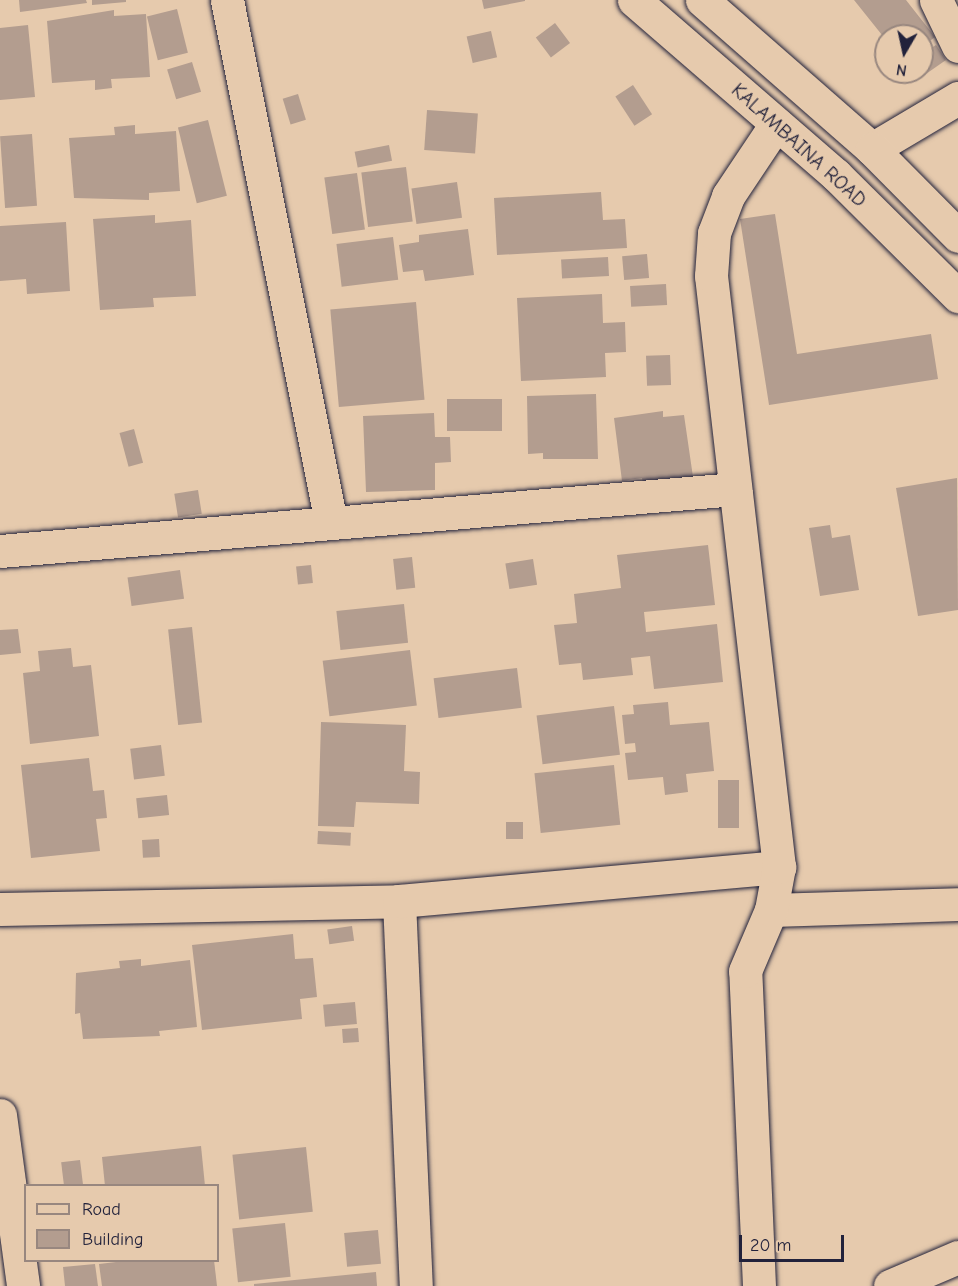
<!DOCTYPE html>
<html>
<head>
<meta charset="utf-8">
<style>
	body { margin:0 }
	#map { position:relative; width:958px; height:1286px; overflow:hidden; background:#e6caad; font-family:"Comic Neue",sans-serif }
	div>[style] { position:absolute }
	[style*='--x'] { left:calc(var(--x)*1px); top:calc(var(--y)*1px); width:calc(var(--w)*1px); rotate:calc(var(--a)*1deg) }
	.building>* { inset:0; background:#b39d8f; transform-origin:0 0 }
	.roads { filter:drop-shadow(0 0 2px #22223b) drop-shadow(0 0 2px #22223b) }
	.minor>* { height:33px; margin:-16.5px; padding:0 16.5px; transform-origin:16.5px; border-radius:16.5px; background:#e6caad }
	.major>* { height:33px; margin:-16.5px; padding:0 16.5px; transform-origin:16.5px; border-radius:16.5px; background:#e6caad }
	span { translate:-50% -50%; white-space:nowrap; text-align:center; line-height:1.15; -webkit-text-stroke:6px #e6caad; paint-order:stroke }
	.street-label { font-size:20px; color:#22223b }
	.legend { position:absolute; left:24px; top:1184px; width:195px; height:78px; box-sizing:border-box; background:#e6caad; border:2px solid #98877f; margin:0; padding:8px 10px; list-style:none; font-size:18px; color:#22223b }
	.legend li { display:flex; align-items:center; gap:12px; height:30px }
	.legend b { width:30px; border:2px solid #98877f }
	.north { position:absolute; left:874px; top:24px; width:60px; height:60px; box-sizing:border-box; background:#e6caad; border:2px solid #98877f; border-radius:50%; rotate:189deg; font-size:16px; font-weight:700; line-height:24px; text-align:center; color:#22223b }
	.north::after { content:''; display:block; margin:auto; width:21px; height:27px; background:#22223b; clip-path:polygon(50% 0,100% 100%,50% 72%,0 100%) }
	.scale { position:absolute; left:739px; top:1235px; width:105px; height:27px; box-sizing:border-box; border:3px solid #22223b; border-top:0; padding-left:8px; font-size:18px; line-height:21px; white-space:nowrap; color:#22223b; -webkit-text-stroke:4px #e6caad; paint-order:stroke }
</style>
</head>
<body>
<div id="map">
	<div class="building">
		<div style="clip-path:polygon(19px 0,86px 0,87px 3px,20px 12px)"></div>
		<div style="clip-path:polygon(92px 0,126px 0,126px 2px,92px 5px)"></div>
		<div style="clip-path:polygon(482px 0,525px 0,525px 1px,484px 9px)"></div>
		<div style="clip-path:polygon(854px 0,906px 0,935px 37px,922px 47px,922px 36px,886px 40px)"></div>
		<div style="left:177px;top:9px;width:45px;height:31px;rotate:76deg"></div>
		<div style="clip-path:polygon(114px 10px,114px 16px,146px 14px,150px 77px,111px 79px,112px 88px,95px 90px,95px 80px,52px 83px,47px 21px)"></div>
		<div style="left:555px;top:23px;width:25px;height:24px;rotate:53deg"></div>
		<div style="clip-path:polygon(28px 25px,35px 97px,0 100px,0 28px)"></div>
		<div style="left:491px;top:31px;width:27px;height:25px;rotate:77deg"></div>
		<div style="clip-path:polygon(936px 45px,946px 60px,923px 76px,922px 54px)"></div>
		<div style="left:192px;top:62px;width:31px;height:26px;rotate:73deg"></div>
		<div style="left:633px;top:85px;width:35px;height:21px;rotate:57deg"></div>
		<div style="left:298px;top:94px;width:27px;height:16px;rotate:73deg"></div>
		<div style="left:427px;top:110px;width:51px;height:40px;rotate:4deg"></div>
		<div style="left:208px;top:120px;width:78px;height:31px;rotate:76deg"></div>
		<div style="clip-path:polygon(135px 125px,135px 134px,176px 131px,180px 191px,149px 193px,149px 200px,74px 198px,69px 138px,115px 135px,114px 127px)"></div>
		<div style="left:32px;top:134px;width:72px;height:32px;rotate:86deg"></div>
		<div style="left:389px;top:145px;width:16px;height:35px;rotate:79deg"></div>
		<div style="left:406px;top:167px;width:55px;height:45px;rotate:83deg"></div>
		<div style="left:357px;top:173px;width:57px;height:33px;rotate:82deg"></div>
		<div style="left:457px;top:182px;width:36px;height:46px;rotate:82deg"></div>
		<div style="clip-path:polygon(601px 192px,603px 220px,625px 219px,627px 248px,497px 255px,494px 198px)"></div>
		<div style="clip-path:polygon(775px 214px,797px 354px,931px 334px,938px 379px,769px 405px,740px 219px)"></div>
		<div style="clip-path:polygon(155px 215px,155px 223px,191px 220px,196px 296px,153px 298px,154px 307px,100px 310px,93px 219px)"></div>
		<div style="clip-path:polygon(66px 222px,70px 291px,27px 294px,26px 279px,0 281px,0 226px)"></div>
		<div style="clip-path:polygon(468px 229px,474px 275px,425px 281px,423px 270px,403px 272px,399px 245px,419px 242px,419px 235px)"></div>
		<div style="left:393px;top:237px;width:43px;height:57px;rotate:83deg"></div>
		<div style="left:647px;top:254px;width:24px;height:25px;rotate:85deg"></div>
		<div style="left:608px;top:257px;width:19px;height:47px;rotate:87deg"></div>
		<div style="left:666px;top:284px;width:21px;height:36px;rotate:87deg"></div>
		<div style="clip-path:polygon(602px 294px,603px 323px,625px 322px,626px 352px,605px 353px,606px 377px,521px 381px,517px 298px)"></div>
		<div style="left:416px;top:302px;width:98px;height:86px;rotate:85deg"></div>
		<div style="left:670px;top:355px;width:30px;height:24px;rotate:88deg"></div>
		<div style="clip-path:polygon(596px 394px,598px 459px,543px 459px,543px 453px,528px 454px,527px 396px)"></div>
		<div style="left:502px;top:399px;width:32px;height:55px;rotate:90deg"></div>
		<div style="clip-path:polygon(663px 411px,663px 417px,684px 415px,693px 477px,643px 484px,642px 478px,622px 481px,614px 418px)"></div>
		<div style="clip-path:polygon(434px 413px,435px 437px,450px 437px,451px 462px,435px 463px,435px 490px,366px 492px,363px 416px)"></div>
		<div style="left:134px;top:429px;width:35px;height:15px;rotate:75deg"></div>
		<div style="clip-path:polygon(957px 478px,958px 610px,918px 616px,896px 488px)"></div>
		<div style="left:198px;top:490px;width:24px;height:24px;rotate:81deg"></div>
		<div style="clip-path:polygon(830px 525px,832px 538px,850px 535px,859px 590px,820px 596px,809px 528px)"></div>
		<div style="clip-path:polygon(708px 545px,715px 605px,644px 612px,646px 632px,717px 624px,723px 682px,654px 689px,650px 656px,631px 658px,633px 675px,583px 680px,581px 663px,559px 665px,554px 625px,577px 623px,574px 594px,621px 588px,617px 555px)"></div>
		<div style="left:412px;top:557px;width:31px;height:19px;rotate:84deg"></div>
		<div style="left:533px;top:559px;width:26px;height:28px;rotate:81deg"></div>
		<div style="left:311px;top:565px;width:18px;height:15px;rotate:84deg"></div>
		<div style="left:180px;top:570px;width:29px;height:53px;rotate:82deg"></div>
		<div style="left:404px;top:604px;width:39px;height:68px;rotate:84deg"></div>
		<div style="left:192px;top:627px;width:96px;height:24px;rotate:84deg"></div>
		<div style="clip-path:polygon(18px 629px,21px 653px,0 655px,0 630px)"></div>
		<div style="clip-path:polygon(71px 648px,73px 667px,91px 665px,99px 736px,30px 744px,23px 673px,40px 671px,38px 651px)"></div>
		<div style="left:410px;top:650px;width:56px;height:88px;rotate:83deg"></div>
		<div style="left:517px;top:668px;width:40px;height:84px;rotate:83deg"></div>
		<div style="clip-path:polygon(668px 702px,670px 725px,709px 722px,714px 771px,686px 774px,688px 792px,665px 795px,663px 777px,628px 780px,625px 753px,636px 752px,635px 743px,625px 744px,622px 715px,634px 714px,633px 705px)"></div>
		<div style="left:614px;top:706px;width:49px;height:78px;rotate:83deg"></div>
		<div style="clip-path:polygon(321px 722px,406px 725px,404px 771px,420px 772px,419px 804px,356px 802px,354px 827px,318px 826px)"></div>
		<div style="left:161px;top:745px;width:31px;height:31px;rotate:83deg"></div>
		<div style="clip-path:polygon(89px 758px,93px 791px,104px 790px,107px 818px,96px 819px,100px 851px,31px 858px,21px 765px)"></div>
		<div style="left:614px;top:765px;width:60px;height:80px;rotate:84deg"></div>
		<div style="left:718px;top:780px;width:21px;height:48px"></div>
		<div style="left:167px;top:795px;width:20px;height:31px;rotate:84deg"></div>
		<div style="left:523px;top:822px;width:17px;height:17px;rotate:90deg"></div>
		<div style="left:318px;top:831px;width:33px;height:13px;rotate:3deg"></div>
		<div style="left:159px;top:839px;width:18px;height:17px;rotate:87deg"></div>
		<div style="left:352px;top:926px;width:15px;height:25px;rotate:82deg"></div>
		<div style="clip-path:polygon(293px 934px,295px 959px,313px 958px,317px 997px,300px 999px,302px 1019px,202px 1030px,192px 945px)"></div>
		<div style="clip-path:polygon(141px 959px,141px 966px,190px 960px,197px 1027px,159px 1031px,160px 1036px,83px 1039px,80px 1013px,75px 1014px,76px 973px,120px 968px,119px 961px)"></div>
		<div style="left:355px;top:1002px;width:22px;height:32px;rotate:85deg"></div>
		<div style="left:358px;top:1028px;width:14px;height:16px;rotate:86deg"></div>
		<div style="clip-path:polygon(201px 1146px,205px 1186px,105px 1186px,102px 1157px)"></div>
		<div style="left:306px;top:1147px;width:65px;height:74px;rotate:84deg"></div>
		<div style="left:80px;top:1160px;width:26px;height:19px;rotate:83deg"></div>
		<div style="left:285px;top:1223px;width:54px;height:53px;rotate:84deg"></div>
		<div style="left:378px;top:1230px;width:34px;height:34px;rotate:85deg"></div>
		<div style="clip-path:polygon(133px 1260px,214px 1260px,217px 1286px,102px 1286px,99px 1264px)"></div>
		<div style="clip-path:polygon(95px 1264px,98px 1286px,65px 1286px,63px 1267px)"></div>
		<div style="clip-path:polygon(376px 1272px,377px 1286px,254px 1286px,254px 1284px)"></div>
	</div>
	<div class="roads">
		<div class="minor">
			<div style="--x:227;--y:0;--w:533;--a:78.75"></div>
			<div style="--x:936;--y:0;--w:51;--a:64.4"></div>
			<div style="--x:872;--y:149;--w:100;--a:-30.7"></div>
			<div style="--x:0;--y:551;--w:738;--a:-4.82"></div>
			<div style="--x:399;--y:901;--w:385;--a:87.5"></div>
			<div style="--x:0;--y:909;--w:399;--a:-1.1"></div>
			<div style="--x:399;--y:901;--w:382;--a:-5.1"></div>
			<div style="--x:771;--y:910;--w:187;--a:-1.8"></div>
			<div style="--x:0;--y:1115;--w:173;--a:82.3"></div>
			<div style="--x:759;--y:1286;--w:315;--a:-92.5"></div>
			<div style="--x:745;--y:971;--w:66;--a:-66.9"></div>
			<div style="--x:771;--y:910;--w:44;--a:-79.5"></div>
			<div style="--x:779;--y:867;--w:595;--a:-96.56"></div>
			<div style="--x:711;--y:276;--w:43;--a:-86"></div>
			<div style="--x:714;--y:233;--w:40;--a:-69"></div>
			<div style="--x:728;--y:196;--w:87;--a:-56.3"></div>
			<div style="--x:890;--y:1286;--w:74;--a:-23.1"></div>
		</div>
		<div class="major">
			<div style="--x:634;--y:0;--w:267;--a:40.9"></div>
			<div style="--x:836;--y:175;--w:172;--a:44.8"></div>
			<div style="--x:702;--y:0;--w:226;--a:41.2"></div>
			<div style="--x:872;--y:149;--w:122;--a:45.3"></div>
		</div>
	</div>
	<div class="street-label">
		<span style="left:799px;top:145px;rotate:42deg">KALAMBAINA ROAD</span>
	</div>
	<ul class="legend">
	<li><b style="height:8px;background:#e6caad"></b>Road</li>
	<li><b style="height:16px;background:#b39d8f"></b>Building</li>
	</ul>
	<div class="north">N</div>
	<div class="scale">20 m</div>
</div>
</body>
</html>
